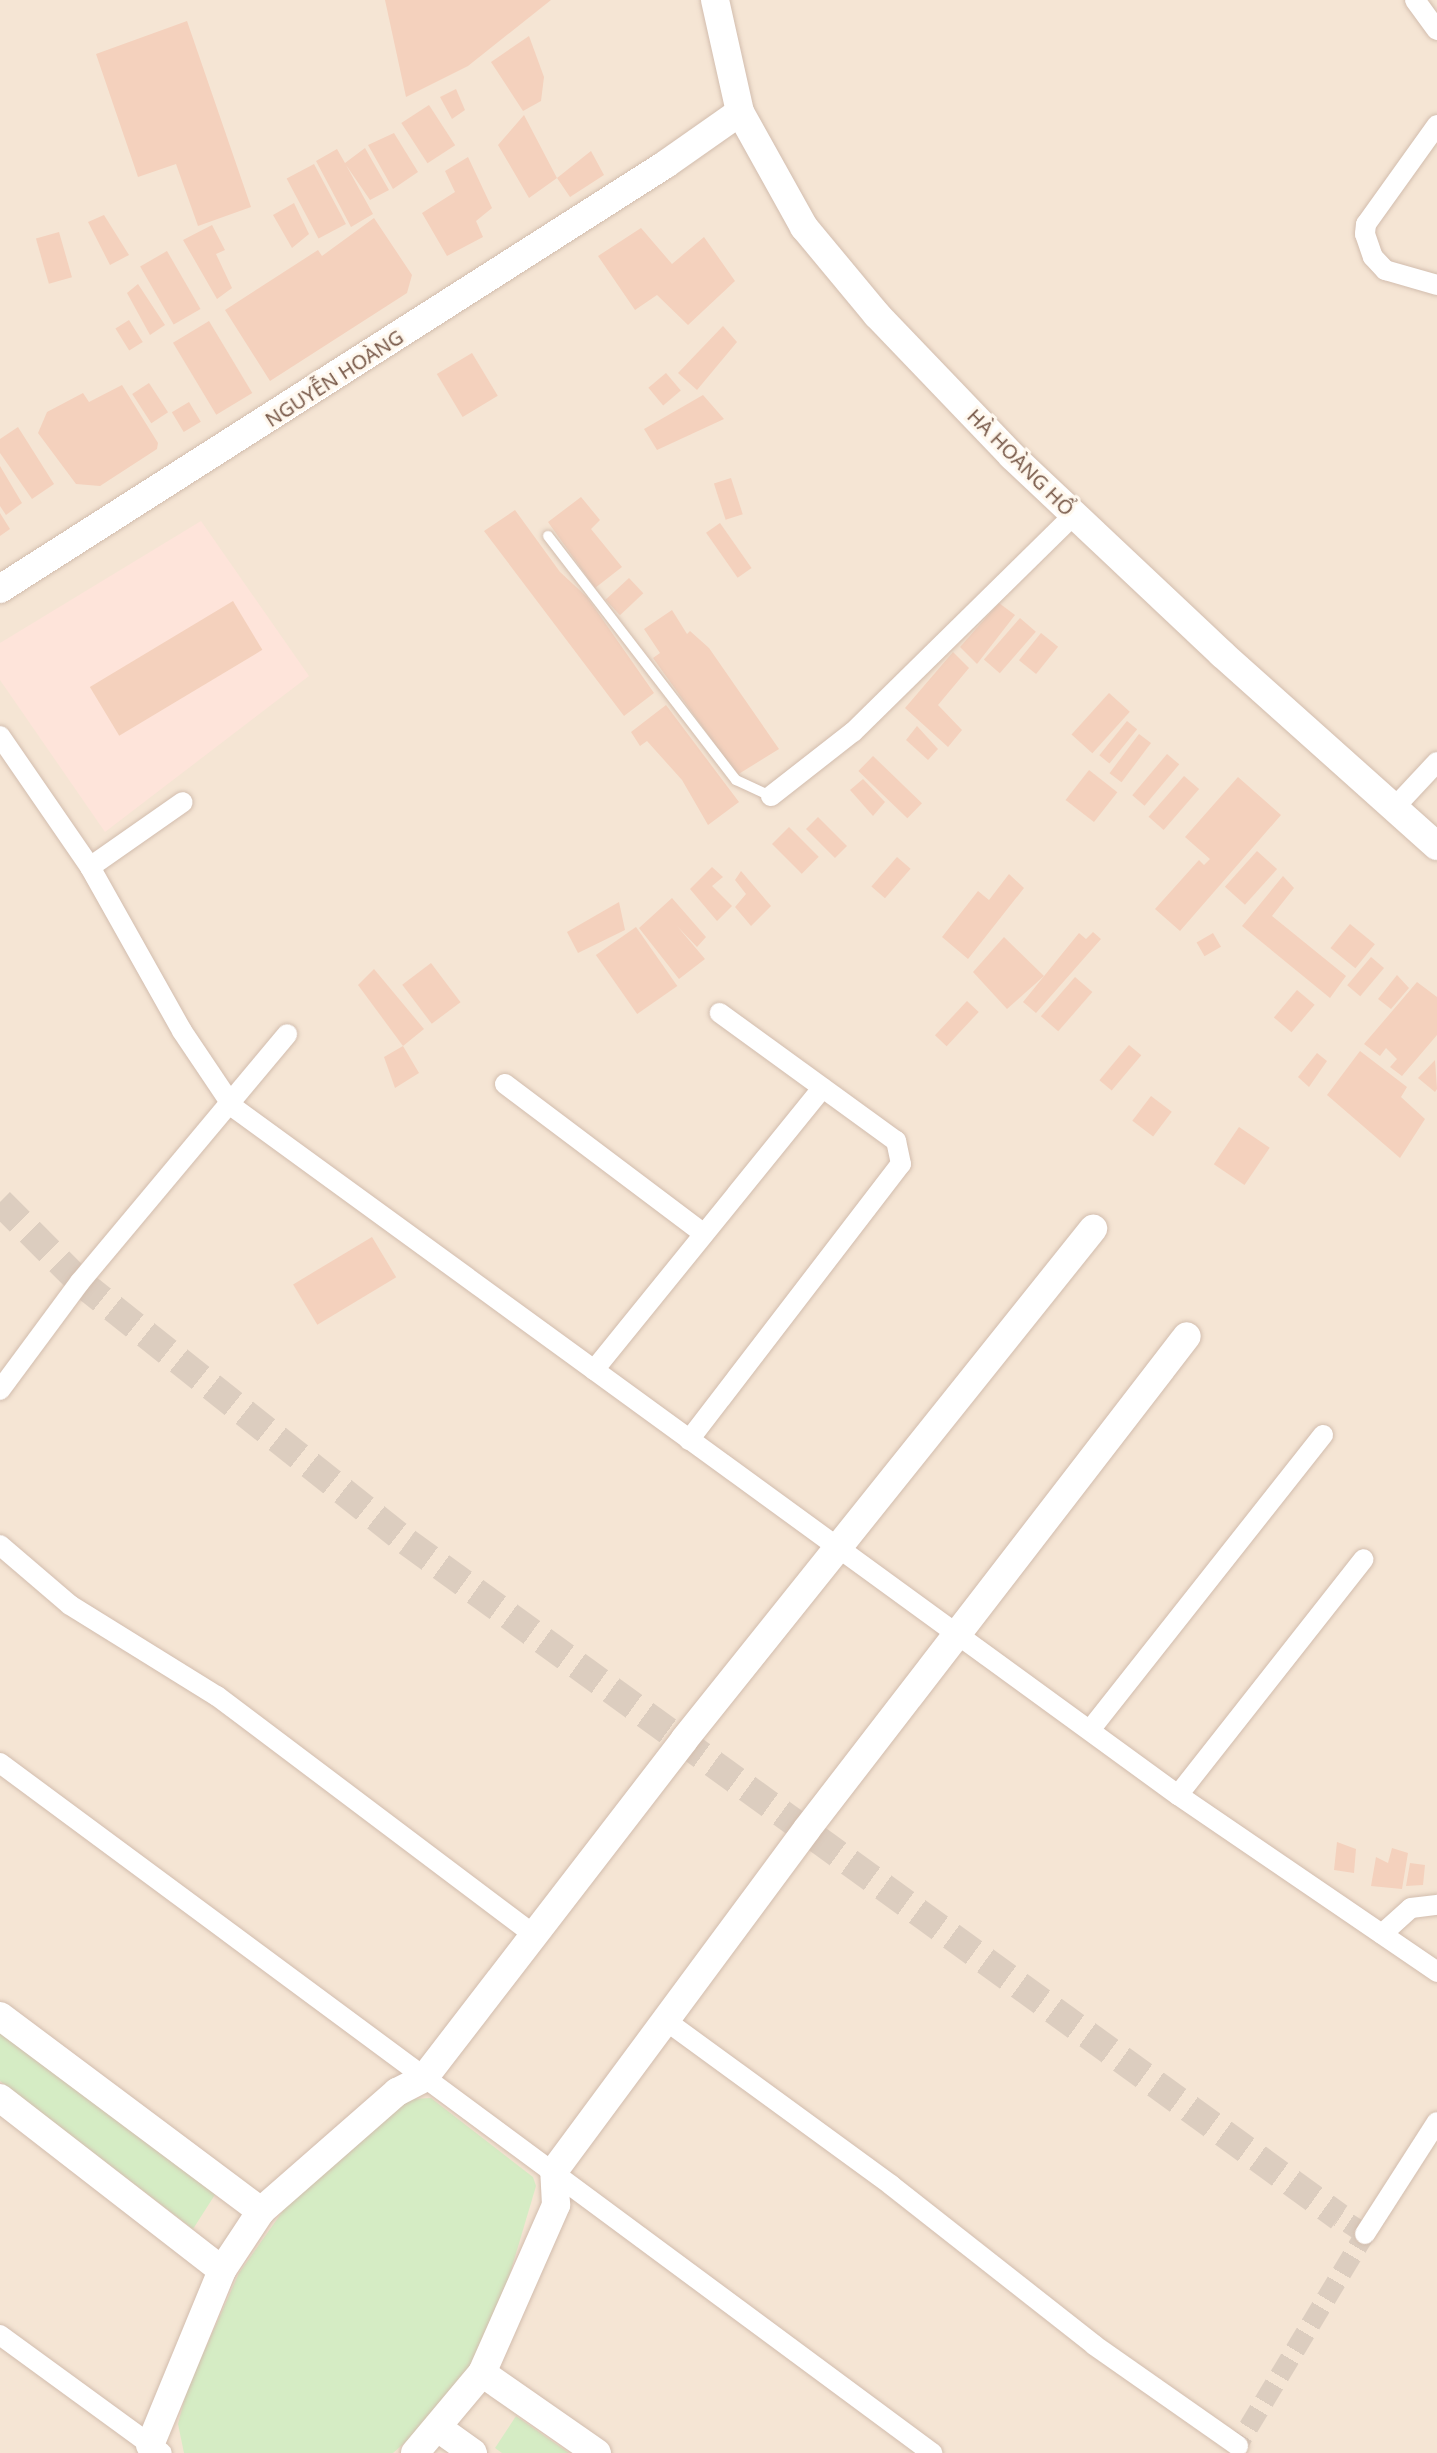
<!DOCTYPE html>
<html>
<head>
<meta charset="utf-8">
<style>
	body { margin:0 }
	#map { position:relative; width:1437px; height:2453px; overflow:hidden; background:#fdf4e6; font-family:"Noto Sans",sans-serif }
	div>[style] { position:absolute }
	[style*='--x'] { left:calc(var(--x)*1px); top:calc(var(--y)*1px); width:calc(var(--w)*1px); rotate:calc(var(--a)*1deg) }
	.residential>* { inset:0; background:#f5e5d4; transform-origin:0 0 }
	.commercial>* { inset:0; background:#fee4da }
	.green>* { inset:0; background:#d5ecc4 }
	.building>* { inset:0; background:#f4d1bd; transform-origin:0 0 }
	.street-tunnel>* { height:20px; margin-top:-10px; transform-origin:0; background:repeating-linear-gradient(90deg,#dccdbf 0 20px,transparent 0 30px) }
	.secondary-tunnel>* { height:28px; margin-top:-14px; transform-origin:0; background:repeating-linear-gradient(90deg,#dccdbf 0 28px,transparent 0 42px) }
	.roads { filter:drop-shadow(0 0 2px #d2bdae) drop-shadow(0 0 2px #d2bdae) }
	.lane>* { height:10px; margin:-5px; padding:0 5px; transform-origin:5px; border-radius:5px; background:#fff }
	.street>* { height:20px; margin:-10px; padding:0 10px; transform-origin:10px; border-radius:10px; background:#fff }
	.secondary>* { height:28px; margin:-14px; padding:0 14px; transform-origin:14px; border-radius:14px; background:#fff }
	span { translate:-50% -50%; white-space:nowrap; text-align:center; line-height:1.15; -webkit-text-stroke:6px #fff8ee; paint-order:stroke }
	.street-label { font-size:20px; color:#785949 }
</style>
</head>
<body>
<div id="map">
	<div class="residential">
		<div style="left:0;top:0;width:1437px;height:2453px"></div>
	</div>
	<div class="commercial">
		<div style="clip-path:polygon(201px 521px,309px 676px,105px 832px,0 680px,0 643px)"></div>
	</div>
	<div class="green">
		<div style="clip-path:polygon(0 2029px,218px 2190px,193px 2229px,0 2081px)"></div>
		<div style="clip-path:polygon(431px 2098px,533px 2177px,536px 2186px,509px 2277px,469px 2368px,424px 2426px,393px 2453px,184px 2453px,178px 2424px,187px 2390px,239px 2273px,290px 2201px,396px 2107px,412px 2099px)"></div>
		<div style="clip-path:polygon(516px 2416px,569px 2453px,502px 2453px,495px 2448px)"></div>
	</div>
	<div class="building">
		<div style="clip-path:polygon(385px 0,551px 0,468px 66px,406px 97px)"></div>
		<div style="clip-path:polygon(187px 21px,251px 207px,198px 226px,176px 164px,138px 177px,96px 54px)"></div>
		<div style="clip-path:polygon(529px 36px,544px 77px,541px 101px,523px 111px,491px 62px)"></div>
		<div style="clip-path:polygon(456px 89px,465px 110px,452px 119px,440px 97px)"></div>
		<div style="left:429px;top:105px;width:48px;height:33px;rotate:57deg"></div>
		<div style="clip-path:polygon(524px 115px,557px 178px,591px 151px,604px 175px,570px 197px,557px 178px,529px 198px,498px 145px)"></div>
		<div style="clip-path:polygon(394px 133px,418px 172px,393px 189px,368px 145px)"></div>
		<div style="clip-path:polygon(365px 148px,389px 190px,370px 200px,346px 165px,373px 214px,351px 227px,316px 161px,337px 149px,345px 163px)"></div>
		<div style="clip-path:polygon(468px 157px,492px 208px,476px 221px,483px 237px,447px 256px,422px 213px,455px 192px,445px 171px)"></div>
		<div style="left:314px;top:164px;width:68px;height:31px;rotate:62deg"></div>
		<div style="clip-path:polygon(294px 203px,309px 234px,292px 248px,273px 215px)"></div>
		<div style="clip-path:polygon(104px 215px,129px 255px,110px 265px,88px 222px)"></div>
		<div style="clip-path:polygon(374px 218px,412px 275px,407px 293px,270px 381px,225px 310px,318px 250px,322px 256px)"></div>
		<div style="clip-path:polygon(212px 225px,225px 250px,216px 254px,232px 288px,217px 299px,183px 240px)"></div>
		<div style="clip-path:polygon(641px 228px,672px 264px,704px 237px,735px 281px,688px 325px,657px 295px,635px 310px,598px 256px)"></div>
		<div style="left:59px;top:232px;width:47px;height:24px;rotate:74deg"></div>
		<div style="left:167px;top:251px;width:67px;height:31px;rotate:60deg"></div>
		<div style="clip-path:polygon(138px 284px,165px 325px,150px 335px,127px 293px)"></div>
		<div style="left:129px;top:320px;width:26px;height:16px;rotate:58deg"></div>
		<div style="left:209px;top:321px;width:84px;height:42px;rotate:59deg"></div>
		<div style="clip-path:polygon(723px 326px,737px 342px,697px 390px,678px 373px)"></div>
		<div style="left:472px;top:353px;width:50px;height:41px;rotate:59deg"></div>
		<div style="left:666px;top:373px;width:23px;height:23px;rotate:50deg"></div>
		<div style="left:149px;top:383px;width:35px;height:20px;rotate:57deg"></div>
		<div style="clip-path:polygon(122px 385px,158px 443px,157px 449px,100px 486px,76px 484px,38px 433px,47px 412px,83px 393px,89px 402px)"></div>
		<div style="clip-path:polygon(703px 395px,724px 419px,657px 450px,644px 429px)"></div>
		<div style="left:189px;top:402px;width:23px;height:20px;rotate:59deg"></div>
		<div style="clip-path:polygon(18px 427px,54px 484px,32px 499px,0 453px,0 439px)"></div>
		<div style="clip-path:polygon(0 466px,22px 503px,6px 515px,0 506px)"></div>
		<div style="left:731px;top:478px;width:38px;height:18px;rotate:72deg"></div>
		<div style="clip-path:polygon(581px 497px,600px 520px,591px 529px,622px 567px,595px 588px,548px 522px)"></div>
		<div style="clip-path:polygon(515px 510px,560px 572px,587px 597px,654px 693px,624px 716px,484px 531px)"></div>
		<div style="clip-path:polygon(0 513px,10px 529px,0 536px)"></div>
		<div style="left:720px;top:523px;width:55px;height:17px;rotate:55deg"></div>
		<div style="left:629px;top:578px;width:21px;height:32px;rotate:47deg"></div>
		<div style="left:233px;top:601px;width:57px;height:167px;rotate:59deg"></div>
		<div style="clip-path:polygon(999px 603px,1015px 615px,977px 664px,960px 647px)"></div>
		<div style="clip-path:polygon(672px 610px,687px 634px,690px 631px,709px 648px,779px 749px,737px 775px,653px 658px,660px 653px,644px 629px)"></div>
		<div style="left:1020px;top:618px;width:21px;height:55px;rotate:41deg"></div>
		<div style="left:1041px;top:633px;width:22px;height:35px;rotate:39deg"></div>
		<div style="clip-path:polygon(953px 652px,969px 668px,938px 705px,962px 730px,948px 747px,905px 708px)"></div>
		<div style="left:1109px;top:693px;width:28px;height:56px;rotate:42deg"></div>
		<div style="clip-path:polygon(666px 705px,739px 802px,708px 825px,682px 780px,647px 741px,640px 746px,631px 732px)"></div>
		<div style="left:1127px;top:721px;width:13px;height:44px;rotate:39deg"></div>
		<div style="clip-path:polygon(917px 726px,938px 749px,928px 760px,906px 740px)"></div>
		<div style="left:1139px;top:734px;width:15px;height:49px;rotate:37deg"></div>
		<div style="left:1167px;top:754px;width:16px;height:54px;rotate:40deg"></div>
		<div style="left:873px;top:756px;width:68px;height:21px;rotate:44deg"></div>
		<div style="left:1089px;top:770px;width:36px;height:38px;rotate:38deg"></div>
		<div style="left:1184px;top:776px;width:20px;height:54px;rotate:41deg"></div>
		<div style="clip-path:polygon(1238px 777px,1281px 815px,1180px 931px,1155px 909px,1199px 860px,1204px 865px,1210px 859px,1185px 837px)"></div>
		<div style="clip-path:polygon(863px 779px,885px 802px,873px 816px,850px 790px)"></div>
		<div style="left:818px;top:817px;width:41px;height:17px;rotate:45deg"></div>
		<div style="left:789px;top:827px;width:42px;height:24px;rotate:45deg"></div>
		<div style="left:1257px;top:851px;width:27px;height:48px;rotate:42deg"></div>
		<div style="left:897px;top:857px;width:18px;height:39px;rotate:41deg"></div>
		<div style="clip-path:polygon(712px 867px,723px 877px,712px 886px,732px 906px,717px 921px,690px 889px)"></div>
		<div style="clip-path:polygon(741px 871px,771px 906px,751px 926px,735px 907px,746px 894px,735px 880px)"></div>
		<div style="clip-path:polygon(1009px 874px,1024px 888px,968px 959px,942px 937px,978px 891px,989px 900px)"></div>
		<div style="clip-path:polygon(1283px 876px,1294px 888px,1272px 916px,1346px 976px,1330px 998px,1242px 926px)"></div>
		<div style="clip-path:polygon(672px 898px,706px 937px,697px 947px,677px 926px,705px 959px,679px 979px,639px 928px)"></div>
		<div style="clip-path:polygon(619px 902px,625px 930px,578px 953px,567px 932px)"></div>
		<div style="left:1350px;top:924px;width:32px;height:31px;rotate:39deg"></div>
		<div style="left:636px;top:927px;width:72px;height:49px;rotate:55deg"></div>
		<div style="clip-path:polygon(1093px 932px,1101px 939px,1036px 1013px,1023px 1002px,1079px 933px,1086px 939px)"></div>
		<div style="left:1213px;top:933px;width:16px;height:19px;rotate:60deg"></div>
		<div style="clip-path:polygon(1004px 937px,1044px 976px,1007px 1009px,973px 972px)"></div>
		<div style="left:1371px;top:957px;width:17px;height:37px;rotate:40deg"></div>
		<div style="left:431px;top:963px;width:49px;height:36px;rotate:53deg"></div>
		<div style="clip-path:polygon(374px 969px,424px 1029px,403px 1046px,358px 985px)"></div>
		<div style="clip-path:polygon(1397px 975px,1409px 988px,1391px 1009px,1378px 999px)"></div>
		<div style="left:1075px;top:977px;width:23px;height:52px;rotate:41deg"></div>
		<div style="clip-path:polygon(1417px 982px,1437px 997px,1437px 1035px,1402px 1076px,1390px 1067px,1397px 1059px,1386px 1048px,1380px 1056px,1364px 1044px)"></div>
		<div style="left:1297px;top:990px;width:23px;height:36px;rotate:40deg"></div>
		<div style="left:967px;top:1001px;width:16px;height:47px;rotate:43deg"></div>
		<div style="left:1129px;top:1045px;width:16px;height:46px;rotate:40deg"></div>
		<div style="clip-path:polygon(403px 1046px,419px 1073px,395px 1088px,384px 1057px)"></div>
		<div style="clip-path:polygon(1360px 1051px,1407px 1087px,1401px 1097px,1425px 1119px,1400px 1158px,1327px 1095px)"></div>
		<div style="clip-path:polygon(1317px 1053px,1327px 1061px,1309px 1087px,1298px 1077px)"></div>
		<div style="clip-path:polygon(1435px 1060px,1437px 1089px,1435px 1092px,1418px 1078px)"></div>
		<div style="left:1151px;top:1096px;width:26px;height:31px;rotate:37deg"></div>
		<div style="left:1239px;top:1127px;width:37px;height:45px;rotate:34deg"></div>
		<div style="left:372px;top:1237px;width:47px;height:92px;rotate:59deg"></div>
		<div style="clip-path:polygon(1337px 1842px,1356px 1849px,1354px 1873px,1334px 1870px)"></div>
		<div style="clip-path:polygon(1392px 1848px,1408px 1853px,1402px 1889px,1371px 1886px,1376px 1857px,1388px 1863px)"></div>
		<div style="clip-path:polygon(1410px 1863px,1425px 1865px,1423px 1885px,1406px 1886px)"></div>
	</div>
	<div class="street-tunnel">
		<div style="--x:1233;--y:2453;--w:256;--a:-58.9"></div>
		<div style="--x:1365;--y:2234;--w:31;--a:-147"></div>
	</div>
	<div class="secondary-tunnel">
		<div style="--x:0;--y:1202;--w:113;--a:45"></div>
		<div style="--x:80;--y:1282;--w:418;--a:38.5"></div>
		<div style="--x:407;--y:1542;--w:1151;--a:35.91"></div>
	</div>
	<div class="roads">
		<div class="lane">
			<div style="--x:548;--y:536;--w:308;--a:52.4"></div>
			<div style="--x:736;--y:780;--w:38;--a:25"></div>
		</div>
		<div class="street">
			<div style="--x:1415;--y:0;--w:37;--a:54"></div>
			<div style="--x:1437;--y:125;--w:122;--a:125.6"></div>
			<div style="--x:1366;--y:224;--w:10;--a:96"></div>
			<div style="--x:1365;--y:234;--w:24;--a:71"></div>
			<div style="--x:1373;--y:257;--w:18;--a:47"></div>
			<div style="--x:1385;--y:270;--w:54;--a:16.1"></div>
			<div style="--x:0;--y:736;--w:159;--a:55.5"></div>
			<div style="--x:90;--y:867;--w:188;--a:60.7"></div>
			<div style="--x:182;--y:1031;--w:92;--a:56.1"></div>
			<div style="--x:233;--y:1107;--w:1169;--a:36.06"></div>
			<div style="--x:1178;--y:1795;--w:300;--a:-51.8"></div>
			<div style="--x:771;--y:796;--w:104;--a:-38"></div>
			<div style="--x:853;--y:732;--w:310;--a:-44.5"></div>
			<div style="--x:1394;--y:808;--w:63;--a:-46.9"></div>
			<div style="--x:90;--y:867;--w:113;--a:-35"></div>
			<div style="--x:505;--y:1084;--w:249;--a:37"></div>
			<div style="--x:594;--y:1370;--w:363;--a:-51"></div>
			<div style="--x:0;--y:1390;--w:134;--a:-53.5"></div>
			<div style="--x:80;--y:1282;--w:323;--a:-50.1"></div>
			<div style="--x:689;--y:1440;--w:348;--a:-52.5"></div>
			<div style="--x:901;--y:1164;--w:24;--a:-102"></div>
			<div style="--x:896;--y:1141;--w:218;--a:-144"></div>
			<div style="--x:0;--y:1545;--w:92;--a:40.6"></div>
			<div style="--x:70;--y:1605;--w:173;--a:31.8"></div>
			<div style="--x:217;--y:1696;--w:396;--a:37"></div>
			<div style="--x:1090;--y:1730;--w:376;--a:-51.7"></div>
			<div style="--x:0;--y:1763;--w:1160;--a:36.51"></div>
			<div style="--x:1178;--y:1795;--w:314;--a:34.3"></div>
			<div style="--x:1382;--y:1934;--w:39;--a:-42"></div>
			<div style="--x:1411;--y:1908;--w:26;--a:-7"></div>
			<div style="--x:665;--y:2020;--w:280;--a:36.1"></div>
			<div style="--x:891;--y:2185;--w:258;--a:38.2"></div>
			<div style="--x:1094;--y:2345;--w:176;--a:35"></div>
			<div style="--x:1365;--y:2234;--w:133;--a:-57.3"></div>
			<div style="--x:0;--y:2335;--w:200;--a:36.1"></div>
		</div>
		<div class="secondary">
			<div style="--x:715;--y:0;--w:115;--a:77.4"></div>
			<div style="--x:740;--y:112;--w:132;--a:60.9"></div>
			<div style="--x:804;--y:227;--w:114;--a:50.3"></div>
			<div style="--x:877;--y:315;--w:195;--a:46.2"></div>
			<div style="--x:1012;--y:456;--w:289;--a:43.3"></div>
			<div style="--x:1222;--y:654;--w:288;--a:41.8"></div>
			<div style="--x:0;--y:589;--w:790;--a:-32.54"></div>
			<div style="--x:666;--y:164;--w:90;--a:-35.1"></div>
			<div style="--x:0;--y:2016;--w:326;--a:36.8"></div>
			<div style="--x:0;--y:2098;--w:281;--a:37.8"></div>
			<div style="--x:482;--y:2373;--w:140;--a:34.8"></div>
			<div style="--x:438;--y:2428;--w:43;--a:35.5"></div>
			<div style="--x:150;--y:2445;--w:189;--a:-67.6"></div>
			<div style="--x:222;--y:2270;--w:71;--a:-56.5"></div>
			<div style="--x:261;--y:2211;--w:181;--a:-41.2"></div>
			<div style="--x:397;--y:2092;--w:30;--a:-27"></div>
			<div style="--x:424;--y:2078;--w:426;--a:-52.4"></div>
			<div style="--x:684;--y:1740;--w:655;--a:-51.33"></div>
			<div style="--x:415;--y:2453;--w:104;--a:-50.1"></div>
			<div style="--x:482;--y:2373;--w:184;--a:-66.2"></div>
			<div style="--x:556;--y:2205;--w:34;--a:-93"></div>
			<div style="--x:554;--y:2171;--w:425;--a:-53.5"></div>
			<div style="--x:807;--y:1829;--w:622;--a:-52.38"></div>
		</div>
	</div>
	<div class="street-label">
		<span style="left:334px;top:378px;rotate:-33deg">NGUYỄN HOÀNG</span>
		<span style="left:1021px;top:462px;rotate:45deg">HÀ HOÀNG HỔ</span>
	</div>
</div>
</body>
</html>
